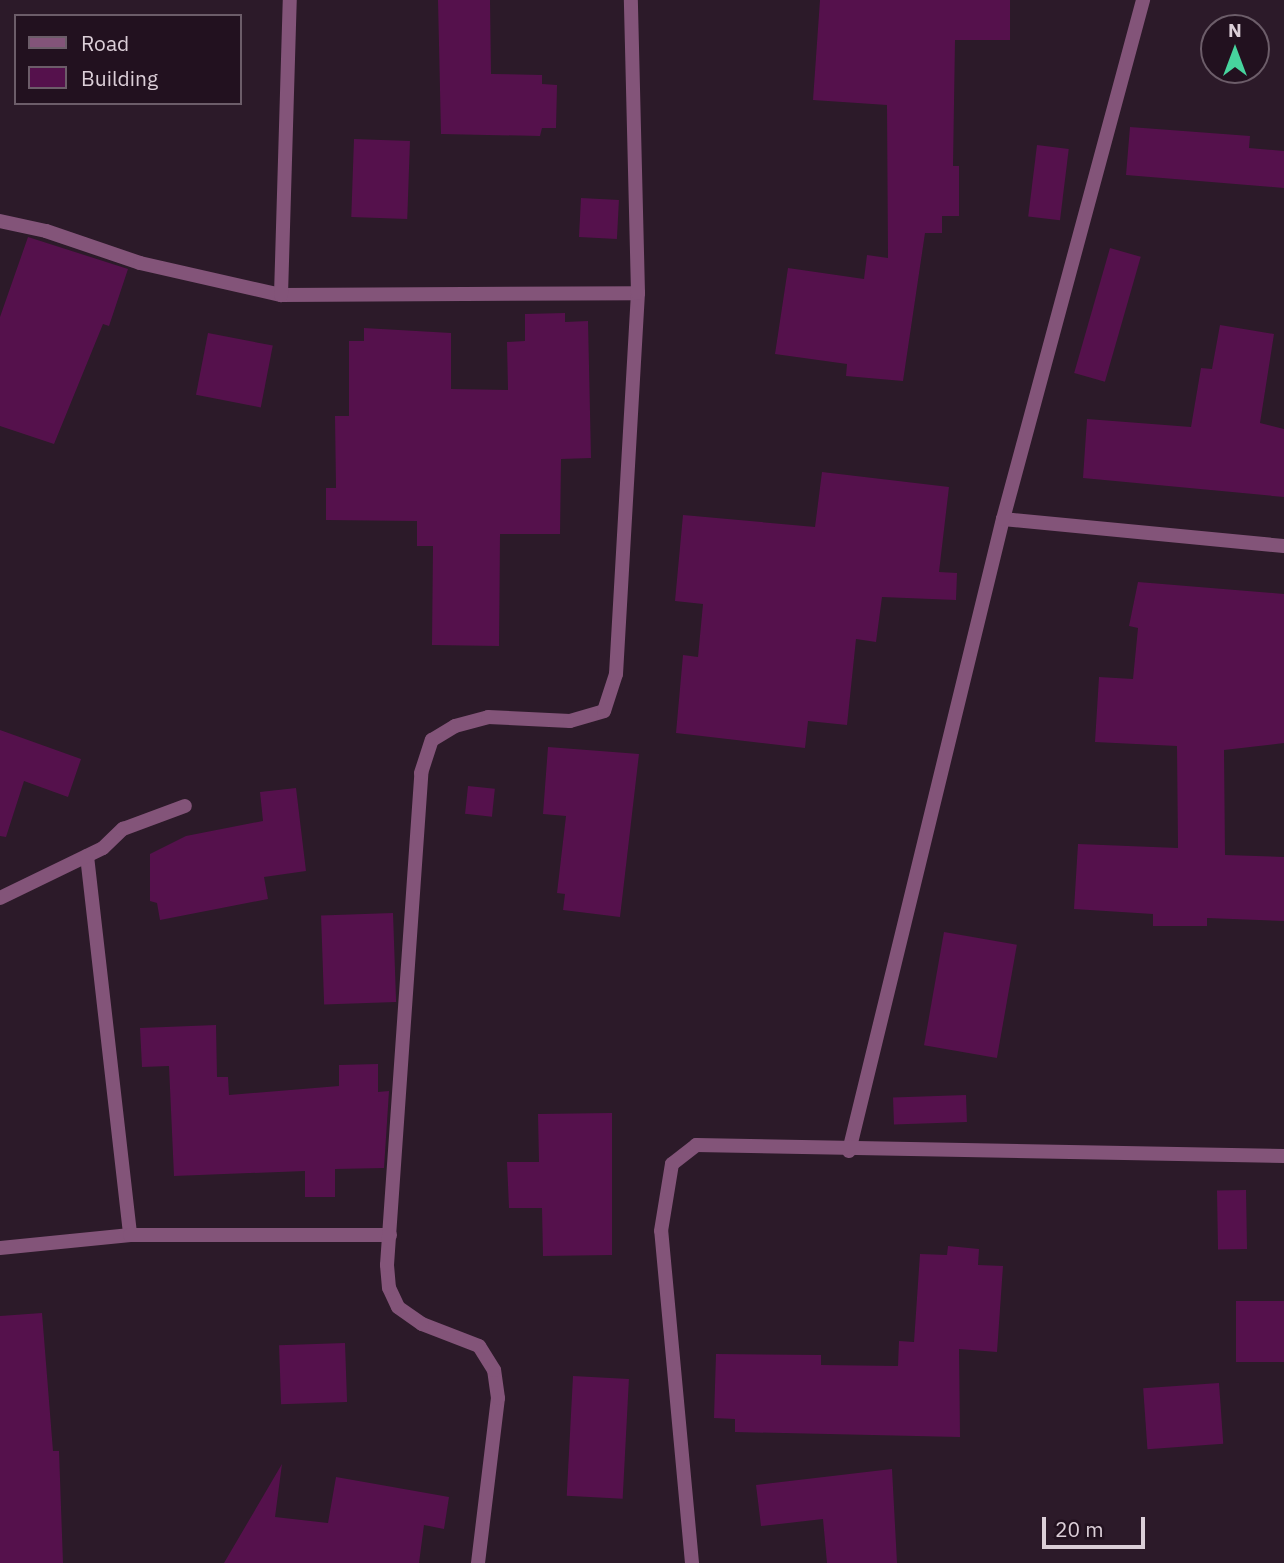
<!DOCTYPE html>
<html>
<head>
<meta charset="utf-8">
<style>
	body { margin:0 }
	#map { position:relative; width:1284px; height:1563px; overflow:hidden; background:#2c1a29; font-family:"IBM Plex Sans",sans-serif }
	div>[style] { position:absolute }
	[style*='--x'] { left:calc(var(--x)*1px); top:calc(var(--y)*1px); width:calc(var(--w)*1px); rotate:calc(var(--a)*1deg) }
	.building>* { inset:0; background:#55114c; transform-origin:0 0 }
	.minor>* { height:14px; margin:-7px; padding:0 7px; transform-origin:7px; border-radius:7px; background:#835479 }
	span { translate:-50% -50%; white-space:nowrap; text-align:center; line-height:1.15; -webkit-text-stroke:7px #22111f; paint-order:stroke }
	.legend { position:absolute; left:14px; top:14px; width:228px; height:91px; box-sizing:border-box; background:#22111f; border:2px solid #6c5d69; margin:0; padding:9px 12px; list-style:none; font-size:21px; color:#dccfd8 }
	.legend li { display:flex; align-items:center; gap:14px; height:35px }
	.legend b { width:35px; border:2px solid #6c5d69 }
	.north { position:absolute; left:1200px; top:14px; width:70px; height:70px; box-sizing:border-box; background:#22111f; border:2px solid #6c5d69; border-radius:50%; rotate:0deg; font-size:19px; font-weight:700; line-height:28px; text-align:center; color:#dccfd8 }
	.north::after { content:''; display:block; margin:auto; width:24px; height:32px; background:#47d49e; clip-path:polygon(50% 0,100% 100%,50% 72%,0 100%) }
	.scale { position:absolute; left:1042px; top:1517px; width:103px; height:32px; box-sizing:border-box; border:4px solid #dccfd8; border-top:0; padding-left:9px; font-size:21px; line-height:24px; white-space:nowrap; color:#dccfd8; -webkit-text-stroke:5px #22111f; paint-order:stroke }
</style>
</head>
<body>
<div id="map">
	<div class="building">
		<div style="clip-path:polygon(438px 0,490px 0,491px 74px,542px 75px,542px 84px,557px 85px,556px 128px,542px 128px,540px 136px,441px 134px)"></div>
		<div style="clip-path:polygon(820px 0,1010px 0,1010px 40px,955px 40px,953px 166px,959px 166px,959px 216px,942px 216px,942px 233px,925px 233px,903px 381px,846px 376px,847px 364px,775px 354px,788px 268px,864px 279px,867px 255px,888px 258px,887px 105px,813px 100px)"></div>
		<div style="clip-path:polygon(1130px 127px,1250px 136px,1249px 148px,1284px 151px,1284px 188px,1126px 175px)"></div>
		<div style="left:354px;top:139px;width:56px;height:78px;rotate:2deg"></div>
		<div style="left:1037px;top:145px;width:32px;height:72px;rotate:7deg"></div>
		<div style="left:581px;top:198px;width:38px;height:39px;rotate:3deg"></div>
		<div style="clip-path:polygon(28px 237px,128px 269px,109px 326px,103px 324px,54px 444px,0 426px,0 317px)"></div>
		<div style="left:1110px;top:248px;width:32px;height:130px;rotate:16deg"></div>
		<div style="clip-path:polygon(565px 313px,565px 322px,588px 321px,591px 458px,561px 459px,560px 534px,500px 534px,499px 646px,432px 645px,433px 546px,417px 546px,417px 521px,326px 520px,326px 488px,336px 488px,335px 416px,349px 416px,349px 341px,364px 341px,364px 328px,451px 333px,451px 389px,508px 390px,507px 342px,525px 341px,525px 314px)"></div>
		<div style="clip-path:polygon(1220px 325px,1274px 334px,1260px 423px,1284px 429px,1284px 497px,1083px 478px,1087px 419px,1191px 427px,1201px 368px,1212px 369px)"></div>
		<div style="left:208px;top:333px;width:66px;height:63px;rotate:11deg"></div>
		<div style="clip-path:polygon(822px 472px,949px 487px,939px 572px,957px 573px,956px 600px,882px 597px,876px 642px,856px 639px,847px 725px,808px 721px,805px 748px,676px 733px,683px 655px,698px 657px,703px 604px,675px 601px,683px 515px,815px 527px)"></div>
		<div style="clip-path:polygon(1138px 582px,1284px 594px,1284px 743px,1224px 750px,1225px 855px,1284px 857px,1284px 921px,1207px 918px,1207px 926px,1153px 926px,1153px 914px,1074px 909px,1078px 844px,1178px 848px,1177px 746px,1095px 742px,1099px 677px,1133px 679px,1138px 628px,1129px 626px)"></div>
		<div style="clip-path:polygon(0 730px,81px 759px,68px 797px,24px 781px,6px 837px,0 836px)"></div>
		<div style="clip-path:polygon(548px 747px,639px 754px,620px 917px,563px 910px,565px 894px,557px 893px,566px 816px,543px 814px)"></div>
		<div style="left:468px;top:786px;width:27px;height:28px;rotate:6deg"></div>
		<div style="clip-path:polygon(296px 788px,306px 871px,264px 877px,268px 899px,160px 920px,157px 903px,150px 901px,150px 854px,186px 836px,263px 821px,260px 792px)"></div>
		<div style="left:393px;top:913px;width:89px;height:72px;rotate:88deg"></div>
		<div style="left:944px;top:932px;width:74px;height:115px;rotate:10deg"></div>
		<div style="clip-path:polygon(216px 1025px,217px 1077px,228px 1077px,229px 1095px,339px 1086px,339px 1065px,378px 1064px,378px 1092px,389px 1091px,384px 1168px,335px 1169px,335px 1197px,305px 1197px,305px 1171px,174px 1176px,169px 1066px,142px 1067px,140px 1028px)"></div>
		<div style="left:966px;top:1095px;width:27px;height:73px;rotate:88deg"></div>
		<div style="clip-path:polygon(612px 1113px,612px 1255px,543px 1256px,542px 1208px,509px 1208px,507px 1162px,539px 1162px,538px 1114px)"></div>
		<div style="left:1246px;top:1190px;width:59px;height:29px;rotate:89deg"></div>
		<div style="clip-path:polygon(948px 1246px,979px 1249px,978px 1265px,1003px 1266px,997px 1352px,959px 1349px,960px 1437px,735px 1432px,735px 1419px,714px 1418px,716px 1354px,821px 1355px,821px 1365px,898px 1366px,899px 1341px,914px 1342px,920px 1254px,947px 1255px)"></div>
		<div style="left:1236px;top:1301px;width:48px;height:61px"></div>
		<div style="clip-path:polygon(42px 1313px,53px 1451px,59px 1451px,63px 1563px,0 1563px,0 1316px)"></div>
		<div style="left:345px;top:1343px;width:59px;height:66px;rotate:88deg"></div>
		<div style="left:573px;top:1376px;width:56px;height:120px;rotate:3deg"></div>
		<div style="left:1219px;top:1383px;width:61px;height:76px;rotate:86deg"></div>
		<div style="clip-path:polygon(282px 1464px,275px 1517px,328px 1523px,336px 1477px,449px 1497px,444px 1529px,424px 1525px,419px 1563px,224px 1563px)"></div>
		<div style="clip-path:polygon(892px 1469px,897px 1563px,827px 1563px,823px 1519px,761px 1526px,756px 1485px)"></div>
	</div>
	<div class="minor">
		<div style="--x:0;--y:221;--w:47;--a:12.3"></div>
		<div style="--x:46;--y:231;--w:99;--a:18.8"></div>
		<div style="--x:140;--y:263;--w:145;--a:12.8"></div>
		<div style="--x:281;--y:295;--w:357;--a:-0.3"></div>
		<div style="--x:281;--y:295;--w:295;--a:-88.3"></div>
		<div style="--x:1003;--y:519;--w:282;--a:5.5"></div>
		<div style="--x:87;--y:856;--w:381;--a:83.5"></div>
		<div style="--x:0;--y:898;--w:114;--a:-25.9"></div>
		<div style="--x:103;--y:848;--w:28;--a:-44"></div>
		<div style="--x:123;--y:829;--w:66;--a:-20.4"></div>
		<div style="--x:849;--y:1151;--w:650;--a:-76.31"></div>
		<div style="--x:1003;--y:519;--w:538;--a:-74.9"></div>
		<div style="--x:0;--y:1248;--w:131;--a:-5.7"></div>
		<div style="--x:130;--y:1235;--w:260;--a:0"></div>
		<div style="--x:478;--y:1563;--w:166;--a:-83.1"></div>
		<div style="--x:498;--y:1398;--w:28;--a:-98"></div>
		<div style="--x:494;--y:1370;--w:28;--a:-122"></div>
		<div style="--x:479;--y:1346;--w:61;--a:-158.9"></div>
		<div style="--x:422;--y:1324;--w:29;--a:-145"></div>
		<div style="--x:398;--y:1307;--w:21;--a:-115"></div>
		<div style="--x:389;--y:1288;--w:23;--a:-95"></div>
		<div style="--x:387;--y:1265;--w:493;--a:-86"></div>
		<div style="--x:421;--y:773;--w:35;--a:-72"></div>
		<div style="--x:432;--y:740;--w:27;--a:-31"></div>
		<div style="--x:455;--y:726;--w:34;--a:-15"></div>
		<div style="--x:488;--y:717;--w:82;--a:2.8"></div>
		<div style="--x:570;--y:721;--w:35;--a:-16"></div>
		<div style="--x:604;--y:711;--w:39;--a:-72"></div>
		<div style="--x:616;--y:674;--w:382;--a:-86.7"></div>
		<div style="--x:638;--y:293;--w:293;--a:-91.4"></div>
		<div style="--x:692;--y:1563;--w:333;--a:-95.3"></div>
		<div style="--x:661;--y:1231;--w:68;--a:-80.7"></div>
		<div style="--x:672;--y:1164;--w:31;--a:-38"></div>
		<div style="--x:696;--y:1145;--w:588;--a:1.07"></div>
	</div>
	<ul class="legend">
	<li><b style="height:9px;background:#835479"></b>Road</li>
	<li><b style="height:19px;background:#55114c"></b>Building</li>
	</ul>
	<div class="north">N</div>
	<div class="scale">20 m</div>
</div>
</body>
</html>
